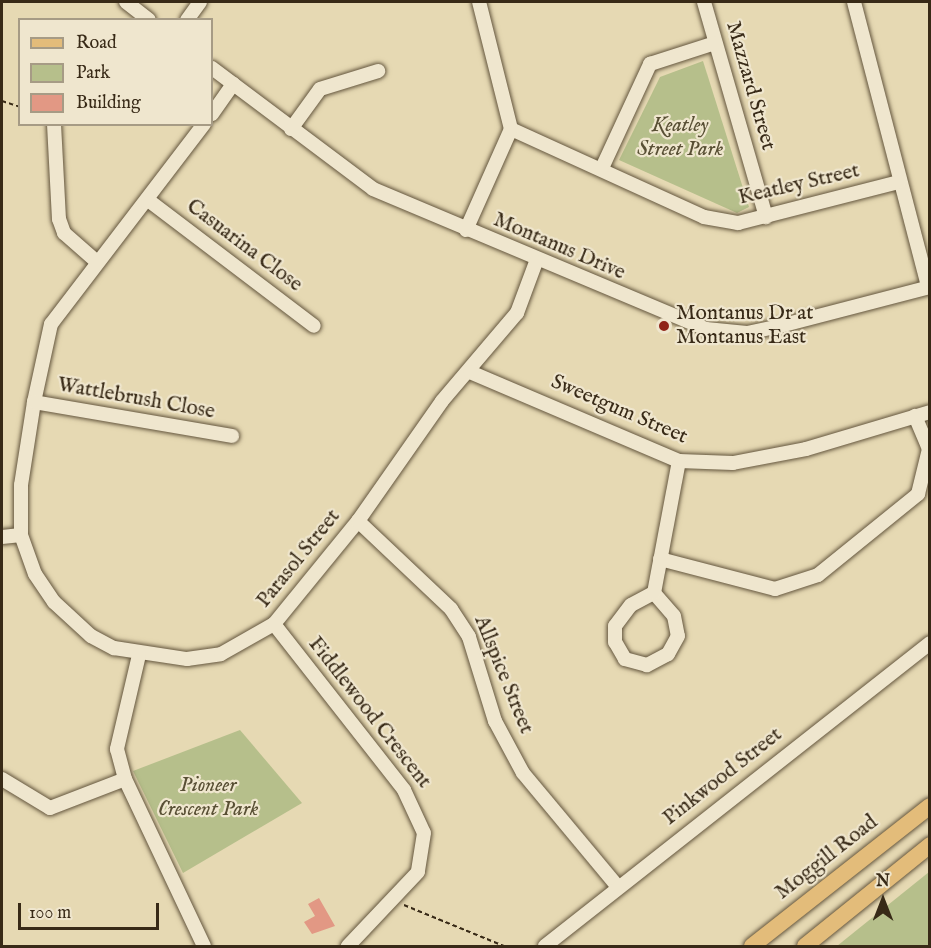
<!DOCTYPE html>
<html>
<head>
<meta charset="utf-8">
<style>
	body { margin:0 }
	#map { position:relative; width:931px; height:948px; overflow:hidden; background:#e6d9b3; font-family:"IM FELL English",serif }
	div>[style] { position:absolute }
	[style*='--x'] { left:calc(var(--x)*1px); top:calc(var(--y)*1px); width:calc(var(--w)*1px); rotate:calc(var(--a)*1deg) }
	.green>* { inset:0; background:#b6bf8b }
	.building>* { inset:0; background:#e29884 }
	.path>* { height:1.5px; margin-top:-0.75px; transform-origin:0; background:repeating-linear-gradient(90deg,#382a17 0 4.5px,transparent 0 7.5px) }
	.roads { filter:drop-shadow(0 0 2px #64563e) drop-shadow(0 0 2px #64563e) }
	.minor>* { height:14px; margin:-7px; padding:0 7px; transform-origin:7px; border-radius:7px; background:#efe6ce }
	.major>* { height:16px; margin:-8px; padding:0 8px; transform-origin:8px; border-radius:8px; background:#e3bc7a }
	.dots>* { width:16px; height:16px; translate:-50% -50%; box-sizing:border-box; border:3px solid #efe6ce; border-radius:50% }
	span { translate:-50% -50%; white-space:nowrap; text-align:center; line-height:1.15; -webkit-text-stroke:4.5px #efe6ce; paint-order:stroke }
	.street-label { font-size:21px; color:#382a17 }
	.park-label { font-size:21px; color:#584f34; font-style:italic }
	.poi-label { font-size:21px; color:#382a17 }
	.left { translate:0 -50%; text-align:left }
	.frame { position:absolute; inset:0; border:3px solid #382a17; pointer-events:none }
	.legend { position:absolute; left:18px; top:18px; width:195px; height:108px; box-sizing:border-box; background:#efe6ce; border:2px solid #a69b85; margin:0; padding:8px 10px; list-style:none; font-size:18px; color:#382a17 }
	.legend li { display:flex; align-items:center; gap:12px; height:30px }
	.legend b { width:30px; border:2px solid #a69b85 }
	.north { position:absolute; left:853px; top:870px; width:60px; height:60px; -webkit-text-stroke:4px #efe6ce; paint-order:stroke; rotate:0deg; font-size:16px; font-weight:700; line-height:24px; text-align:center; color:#382a17 }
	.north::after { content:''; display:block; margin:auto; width:21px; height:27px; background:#382a17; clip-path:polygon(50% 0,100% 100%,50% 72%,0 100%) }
	.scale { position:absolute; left:18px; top:903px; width:141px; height:27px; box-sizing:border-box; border:3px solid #382a17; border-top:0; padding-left:8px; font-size:18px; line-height:21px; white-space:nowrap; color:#382a17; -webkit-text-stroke:4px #efe6ce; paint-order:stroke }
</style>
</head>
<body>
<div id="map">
	<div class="green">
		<div style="clip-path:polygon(703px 61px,749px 207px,737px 213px,619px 160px,660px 77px)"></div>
		<div style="clip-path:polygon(240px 730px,302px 803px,183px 873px,133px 771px)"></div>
		<div style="clip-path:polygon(929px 872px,929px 946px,837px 946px)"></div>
	</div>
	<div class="building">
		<div style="clip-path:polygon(319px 898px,335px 926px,312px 934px,304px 922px,315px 916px,308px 904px)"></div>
	</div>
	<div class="path">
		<div style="--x:2;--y:101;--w:19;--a:18"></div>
		<div style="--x:404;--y:905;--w:108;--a:22.3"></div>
	</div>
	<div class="roads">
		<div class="minor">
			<div style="--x:126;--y:2;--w:29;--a:38"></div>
			<div style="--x:704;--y:2;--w:224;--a:73.9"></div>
			<div style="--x:854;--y:2;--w:294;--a:75.4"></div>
			<div style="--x:187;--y:20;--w:22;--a:-54"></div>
			<div style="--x:212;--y:68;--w:201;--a:36.9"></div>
			<div style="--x:373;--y:189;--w:361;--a:22.8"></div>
			<div style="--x:706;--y:329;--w:41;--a:5.6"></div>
			<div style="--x:747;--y:333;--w:30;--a:-12"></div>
			<div style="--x:776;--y:327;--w:159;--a:-14.6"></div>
			<div style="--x:212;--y:114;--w:37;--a:-55"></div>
			<div style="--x:54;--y:124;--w:95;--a:87"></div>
			<div style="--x:59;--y:219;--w:15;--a:70"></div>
			<div style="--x:64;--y:233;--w:44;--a:41.3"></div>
			<div style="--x:204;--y:124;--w:252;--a:127.4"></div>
			<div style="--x:51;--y:324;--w:80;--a:102.3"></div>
			<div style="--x:34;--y:402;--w:84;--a:98.9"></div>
			<div style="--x:21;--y:485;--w:50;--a:90"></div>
			<div style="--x:21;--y:535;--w:41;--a:70.3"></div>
			<div style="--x:35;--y:574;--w:34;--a:56"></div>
			<div style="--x:54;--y:602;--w:50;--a:42.6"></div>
			<div style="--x:91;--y:636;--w:26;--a:28"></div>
			<div style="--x:114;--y:648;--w:74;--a:8.6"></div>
			<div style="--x:187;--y:659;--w:34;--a:-8"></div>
			<div style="--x:221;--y:654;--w:61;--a:-29.5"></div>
			<div style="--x:274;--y:624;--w:133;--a:-50.8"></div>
			<div style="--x:358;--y:521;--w:146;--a:-55"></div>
			<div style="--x:442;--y:401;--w:116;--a:-49.6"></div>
			<div style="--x:517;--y:313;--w:54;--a:-69.6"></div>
			<div style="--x:291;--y:129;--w:49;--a:-54.1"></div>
			<div style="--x:320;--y:89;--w:61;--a:-17.2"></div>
			<div style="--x:511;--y:129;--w:212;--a:24.5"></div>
			<div style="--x:704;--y:217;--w:35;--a:10"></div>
			<div style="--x:738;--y:223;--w:166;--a:-14.3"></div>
			<div style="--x:602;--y:168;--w:115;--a:-65.2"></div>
			<div style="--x:650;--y:64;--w:68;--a:-17.9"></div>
			<div style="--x:148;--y:200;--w:208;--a:37.2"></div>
			<div style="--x:466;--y:230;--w:111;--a:-66"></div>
			<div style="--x:511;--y:129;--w:131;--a:-104.1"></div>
			<div style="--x:470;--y:372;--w:227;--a:23.1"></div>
			<div style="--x:679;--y:461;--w:54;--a:2.1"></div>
			<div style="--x:733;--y:463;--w:74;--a:-10.9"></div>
			<div style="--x:806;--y:449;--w:129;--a:-16.6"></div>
			<div style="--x:34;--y:402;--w:201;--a:9.7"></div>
			<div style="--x:358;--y:521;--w:128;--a:43.4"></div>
			<div style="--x:451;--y:609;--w:33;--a:57"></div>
			<div style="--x:469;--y:637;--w:88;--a:72.8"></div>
			<div style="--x:495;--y:721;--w:59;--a:61.7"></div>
			<div style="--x:523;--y:773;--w:148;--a:50.2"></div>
			<div style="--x:2;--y:537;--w:19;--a:-6"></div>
			<div style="--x:660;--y:559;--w:119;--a:14.6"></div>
			<div style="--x:775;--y:589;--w:45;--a:-18"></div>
			<div style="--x:818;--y:575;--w:129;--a:-39"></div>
			<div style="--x:918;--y:494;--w:46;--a:-76.3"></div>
			<div style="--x:929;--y:449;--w:36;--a:-113"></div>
			<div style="--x:654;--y:593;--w:30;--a:49"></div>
			<div style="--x:674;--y:616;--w:20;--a:79"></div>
			<div style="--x:678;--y:636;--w:21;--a:119"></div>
			<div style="--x:668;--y:654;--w:24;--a:152"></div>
			<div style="--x:647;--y:665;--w:23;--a:-165"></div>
			<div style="--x:625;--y:659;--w:20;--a:-120"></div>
			<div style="--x:615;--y:642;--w:16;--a:-90"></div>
			<div style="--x:615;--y:626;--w:26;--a:-53"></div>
			<div style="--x:631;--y:605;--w:26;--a:-28"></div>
			<div style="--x:654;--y:593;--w:134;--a:-79.3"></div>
			<div style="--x:274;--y:624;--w:211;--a:51.9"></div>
			<div style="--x:404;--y:790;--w:47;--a:65.1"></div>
			<div style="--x:424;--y:833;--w:39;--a:99"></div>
			<div style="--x:418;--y:872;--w:102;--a:133.4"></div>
			<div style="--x:139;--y:655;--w:97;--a:103.2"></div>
			<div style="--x:117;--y:749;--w:31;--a:75"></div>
			<div style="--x:125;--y:779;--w:185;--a:64.7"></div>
			<div style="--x:2;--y:779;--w:56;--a:31.1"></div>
			<div style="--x:50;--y:808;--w:80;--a:-21.1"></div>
			<div style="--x:545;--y:946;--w:490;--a:-38.2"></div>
		</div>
		<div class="major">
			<div style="--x:752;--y:946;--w:226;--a:-38.2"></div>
			<div style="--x:805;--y:946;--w:161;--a:-38.9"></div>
		</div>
	</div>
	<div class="dots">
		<div style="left:664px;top:326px;background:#8f2418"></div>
	</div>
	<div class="street-label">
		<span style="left:750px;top:86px;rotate:74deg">Mazzard Street</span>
		<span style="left:799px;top:185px;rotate:-13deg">Keatley Street</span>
		<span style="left:244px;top:246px;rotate:37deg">Casuarina Close</span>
		<span style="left:559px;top:247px;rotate:23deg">Montanus Drive</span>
		<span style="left:136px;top:399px;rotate:10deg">Wattlebrush Close</span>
		<span style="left:619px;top:410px;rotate:23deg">Sweetgum Street</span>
		<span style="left:299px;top:559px;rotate:-51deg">Parasol Street</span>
		<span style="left:503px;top:675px;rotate:68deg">Allspice Street</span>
		<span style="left:369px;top:713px;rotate:52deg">Fiddlewood Crescent</span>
		<span style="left:723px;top:777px;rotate:-38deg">Pinkwood Street</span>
		<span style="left:827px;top:858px;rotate:-38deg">Moggill Road</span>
	</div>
	<div class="park-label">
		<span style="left:680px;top:138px">Keatley<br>Street Park</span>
		<span style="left:208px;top:798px">Pioneer<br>Crescent Park</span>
	</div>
	<div class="poi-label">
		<span class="left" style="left:676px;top:326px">Montanus Dr at<br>Montanus East</span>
	</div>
	<div class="frame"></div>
	<ul class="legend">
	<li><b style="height:8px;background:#e3bc7a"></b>Road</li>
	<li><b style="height:16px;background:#b6bf8b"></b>Park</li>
	<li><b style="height:16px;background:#e29884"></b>Building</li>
	</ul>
	<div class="north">N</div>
	<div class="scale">100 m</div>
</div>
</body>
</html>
